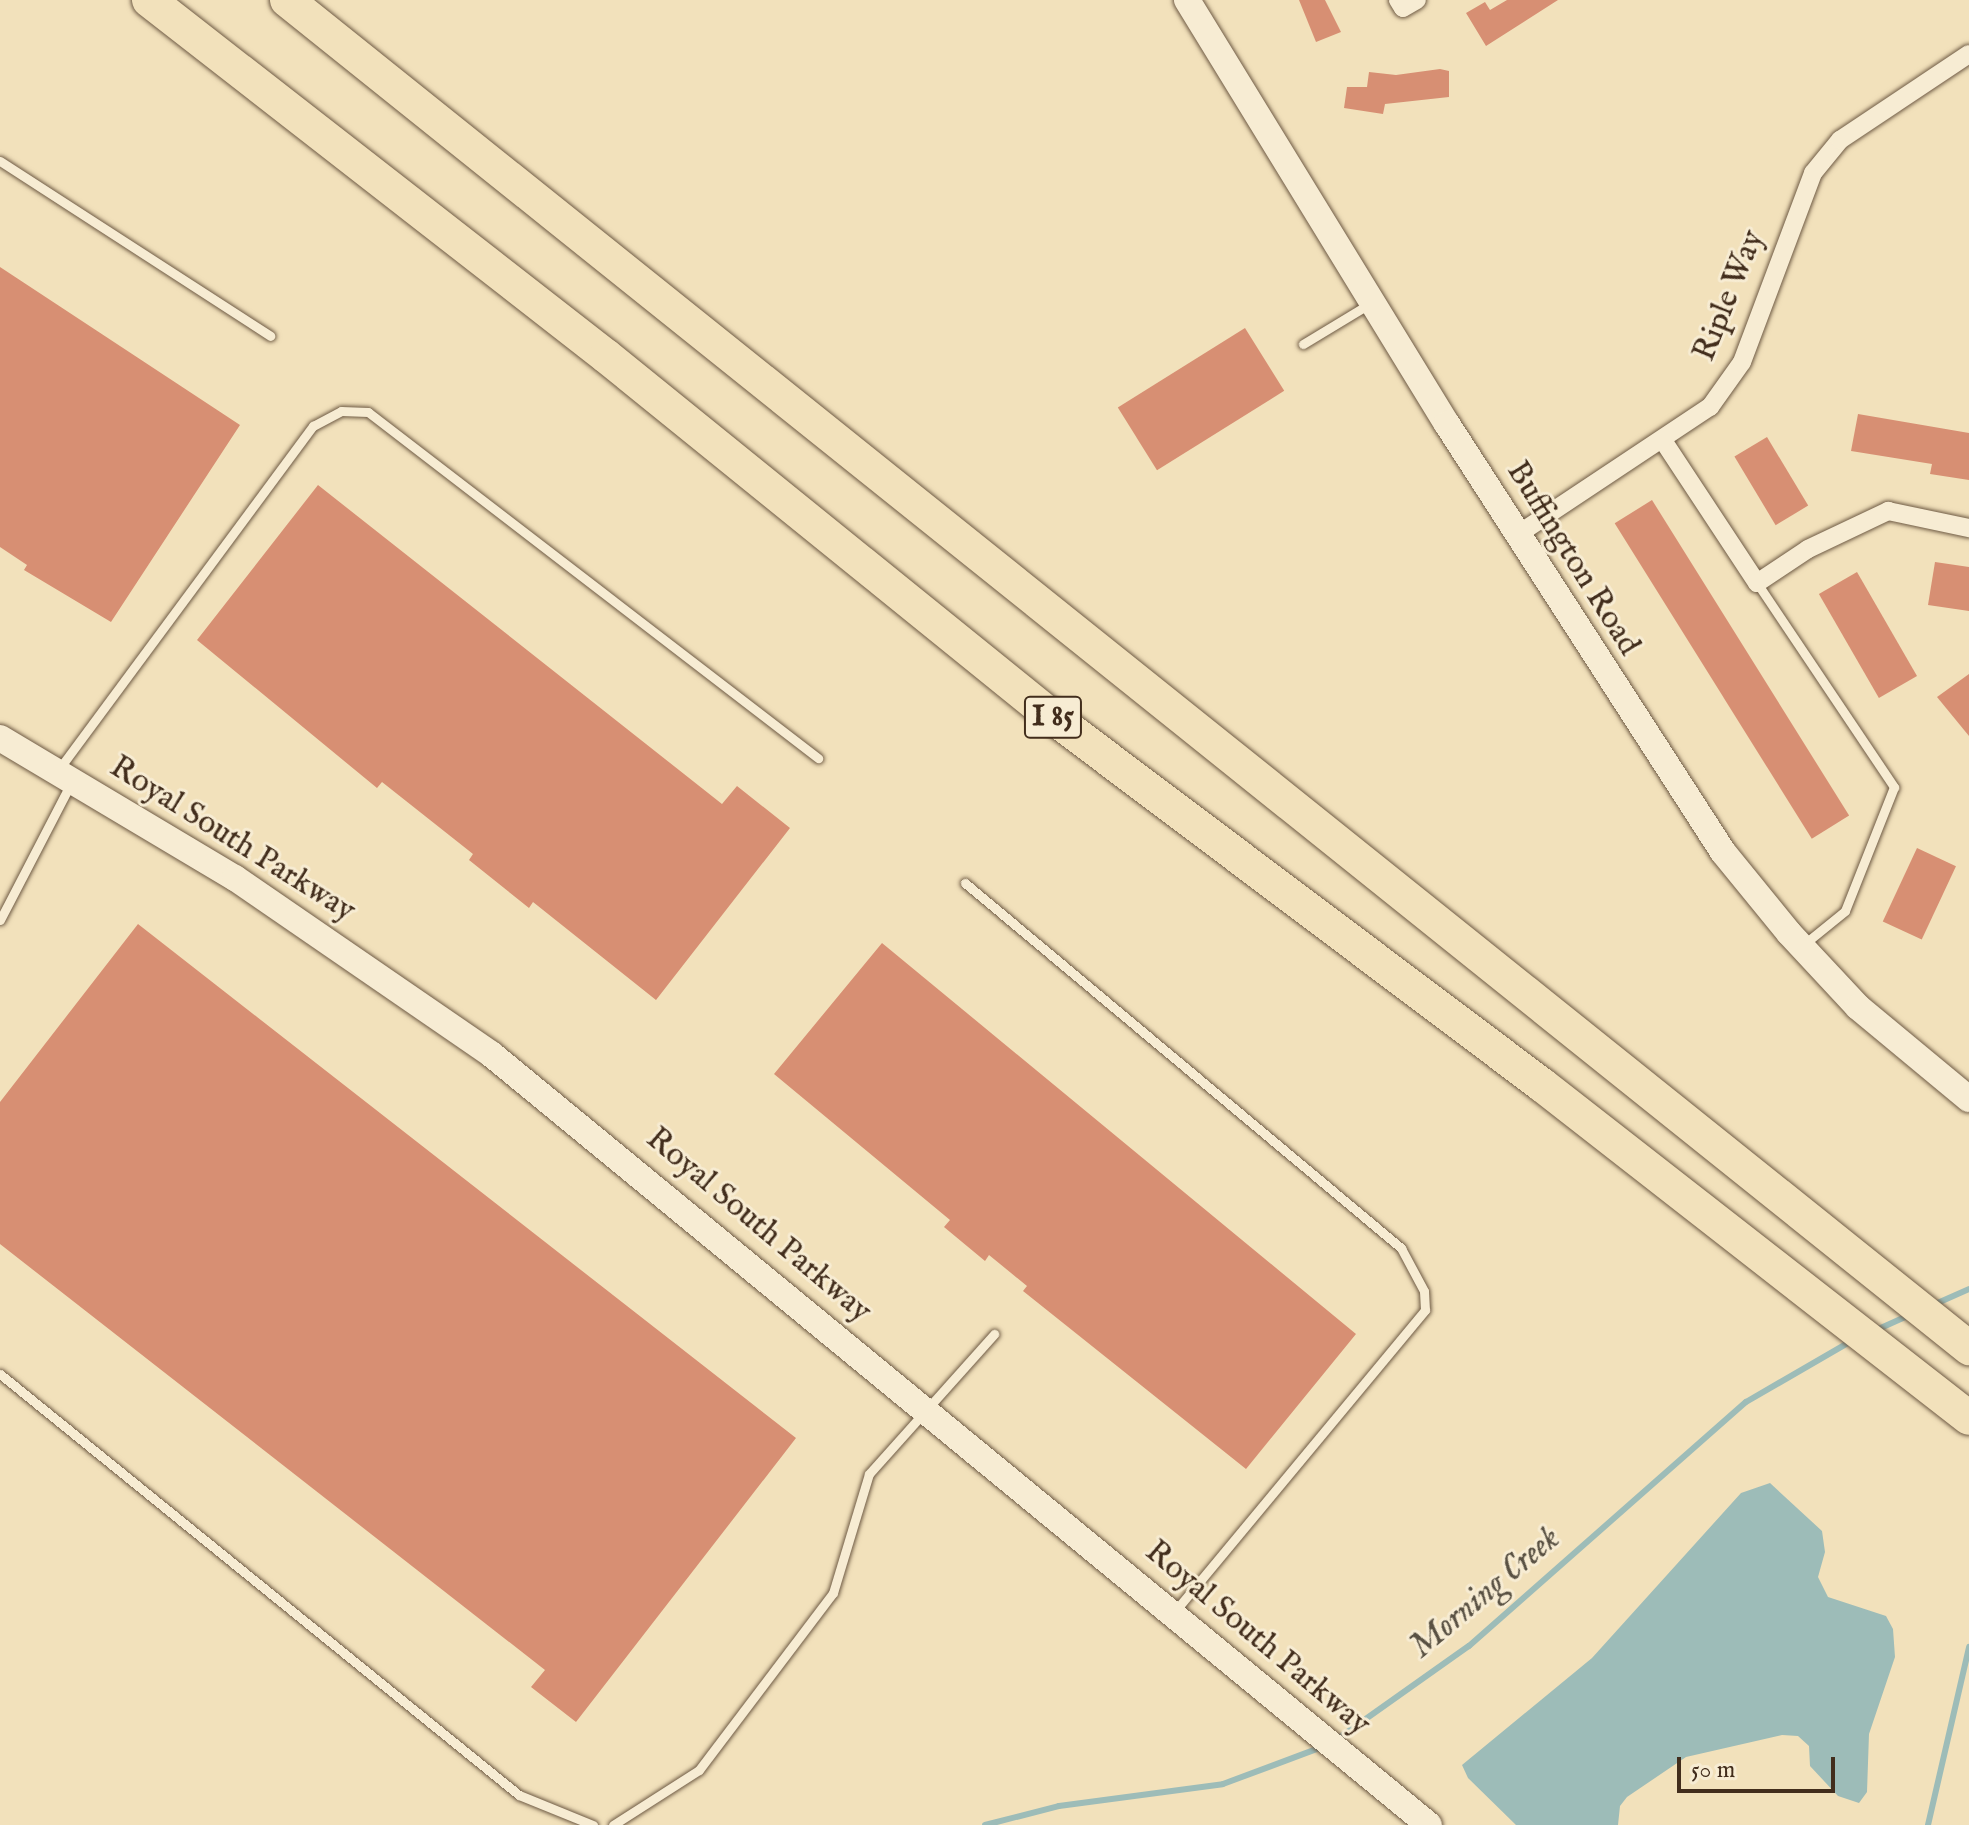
<!DOCTYPE html>
<html>
<head>
<meta charset="utf-8">
<style>
	body { margin:0 }
	#map { position:relative; width:1969px; height:1825px; overflow:hidden; background:#f2e1bb; font-family:"IM FELL English",serif }
	div>[style] { position:absolute }
	[style*='--x'] { left:calc(var(--x)*1px); top:calc(var(--y)*1px); width:calc(var(--w)*1px); rotate:calc(var(--a)*1deg) }
	.water>* { inset:0; background:#9dbcb8 }
	.stream>* { height:6px; margin:-3px; padding:0 3px; transform-origin:3px; border-radius:3px; background:#9dbcb8 }
	.building>* { inset:0; background:#d78f73; transform-origin:0 0 }
	.roads { filter:drop-shadow(0 0 2px #6e5a44) drop-shadow(0 0 2px #6e5a44) }
	.lane>* { height:9px; margin:-4.5px; padding:0 4.5px; transform-origin:4.5px; border-radius:4.5px; background:#f7ecd3 }
	.street>* { height:18px; margin:-9px; padding:0 9px; transform-origin:9px; border-radius:9px; background:#f7ecd3 }
	.secondary>* { height:26px; margin:-13px; padding:0 13px; transform-origin:13px; border-radius:13px; background:#f7ecd3 }
	.highway>* { height:34px; margin:-17px; padding:0 17px; transform-origin:17px; border-radius:17px; background:#f2e1bb }
	span { translate:-50% -50%; white-space:nowrap; text-align:center; line-height:1.15; -webkit-text-stroke:6px #f7ecd3; paint-order:stroke }
	.shield-label span { padding:2px 6px; background:#f7ecd3; border:2px solid; border-radius:6px; -webkit-text-stroke-width:0 }
	.shield-label { font-size:30px; color:#422d1c; font-weight:700 }
	.street-label { font-size:32px; color:#422d1c }
	.water-label { font-size:34px; color:#595143; font-style:italic }
	.scale { position:absolute; left:1677px; top:1757px; width:158px; height:36px; box-sizing:border-box; border:4px solid #422d1c; border-top:0; padding-left:10px; font-size:24px; line-height:28px; white-space:nowrap; color:#422d1c; -webkit-text-stroke:6px #f7ecd3; paint-order:stroke }
</style>
</head>
<body>
<div id="map">
	<div class="water">
		<div style="clip-path:polygon(1770px 1483px,1822px 1531px,1825px 1552px,1818px 1577px,1828px 1597px,1886px 1616px,1893px 1629px,1895px 1657px,1869px 1734px,1867px 1792px,1859px 1803px,1838px 1796px,1810px 1766px,1809px 1746px,1798px 1736px,1782px 1735px,1686px 1757px,1627px 1797px,1620px 1806px,1618px 1825px,1516px 1825px,1468px 1778px,1462px 1765px,1592px 1658px,1741px 1493px)"></div>
	</div>
	<div class="stream">
		<div style="--x:1933;--y:1305;--w:39;--a:-24"></div>
		<div style="--x:1874;--y:1331;--w:42;--a:-24.1"></div>
		<div style="--x:1336;--y:1740;--w:163;--a:-35.3"></div>
		<div style="--x:1469;--y:1646;--w:369;--a:-41.4"></div>
		<div style="--x:1746;--y:1402;--w:124;--a:-30.1"></div>
		<div style="--x:985;--y:1825;--w:76;--a:-14.4"></div>
		<div style="--x:1059;--y:1806;--w:165;--a:-7.6"></div>
		<div style="--x:1223;--y:1784;--w:106;--a:-20.5"></div>
		<div style="--x:1928;--y:1825;--w:183;--a:-77"></div>
	</div>
	<div class="building">
		<div style="clip-path:polygon(1299px 0,1325px 0,1341px 32px,1316px 42px)"></div>
		<div style="clip-path:polygon(1507px 0,1558px 0,1486px 46px,1466px 13px,1485px 2px,1490px 10px)"></div>
		<div style="clip-path:polygon(1440px 69px,1449px 71px,1449px 97px,1385px 104px,1383px 114px,1344px 108px,1347px 87px,1367px 87px,1369px 72px,1396px 75px)"></div>
		<div style="clip-path:polygon(0 267px,240px 425px,111px 622px,24px 570px,27px 565px,0 547px)"></div>
		<div style="left:1245px;top:328px;width:74px;height:150px;rotate:58deg"></div>
		<div style="clip-path:polygon(1858px 414px,1969px 433px,1969px 480px,1930px 474px,1932px 464px,1851px 451px)"></div>
		<div style="left:1767px;top:437px;width:80px;height:38px;rotate:59deg"></div>
		<div style="clip-path:polygon(318px 485px,722px 804px,737px 786px,790px 828px,656px 1000px,533px 902px,529px 908px,469px 860px,473px 854px,382px 782px,377px 788px,197px 640px)"></div>
		<div style="left:1652px;top:500px;width:372px;height:44px;rotate:58deg"></div>
		<div style="clip-path:polygon(1935px 562px,1969px 567px,1969px 611px,1928px 605px)"></div>
		<div style="left:1857px;top:572px;width:120px;height:44px;rotate:60deg"></div>
		<div style="clip-path:polygon(1969px 674px,1969px 736px,1937px 697px)"></div>
		<div style="left:1917px;top:848px;width:43px;height:81px;rotate:25deg"></div>
		<div style="clip-path:polygon(138px 924px,796px 1438px,576px 1722px,531px 1687px,545px 1670px,0 1244px,0 1102px)"></div>
		<div style="clip-path:polygon(882px 943px,1356px 1334px,1246px 1469px,1023px 1291px,1027px 1286px,989px 1255px,985px 1261px,944px 1227px,950px 1220px,774px 1074px)"></div>
	</div>
	<div class="roads">
		<div class="lane">
			<div style="--x:0;--y:161;--w:322;--a:32.9"></div>
			<div style="--x:1303;--y:344;--w:77;--a:-31.2"></div>
			<div style="--x:1757;--y:583;--w:246;--a:56.1"></div>
			<div style="--x:1894;--y:787;--w:133;--a:111.6"></div>
			<div style="--x:1845;--y:911;--w:54;--a:141"></div>
			<div style="--x:59;--y:769;--w:427;--a:-53.5"></div>
			<div style="--x:313;--y:426;--w:32;--a:-28"></div>
			<div style="--x:341;--y:411;--w:27;--a:2"></div>
			<div style="--x:368;--y:412;--w:568;--a:37.56"></div>
			<div style="--x:965;--y:883;--w:569;--a:39.93"></div>
			<div style="--x:1401;--y:1248;--w:49;--a:61.9"></div>
			<div style="--x:1424;--y:1291;--w:19;--a:87"></div>
			<div style="--x:1425;--y:1310;--w:394;--a:129.7"></div>
			<div style="--x:0;--y:920;--w:157;--a:-62.6"></div>
			<div style="--x:0;--y:1374;--w:668;--a:39.05"></div>
			<div style="--x:519;--y:1795;--w:80;--a:22.1"></div>
			<div style="--x:613;--y:1825;--w:102;--a:-32.6"></div>
			<div style="--x:699;--y:1770;--w:222;--a:-52.9"></div>
			<div style="--x:833;--y:1593;--w:124;--a:-73.2"></div>
			<div style="--x:869;--y:1474;--w:188;--a:-48.2"></div>
		</div>
		<div class="street">
			<div style="--x:1398;--y:0;--w:9;--a:58"></div>
			<div style="--x:1403;--y:8;--w:16;--a:-30"></div>
			<div style="--x:1664;--y:442;--w:169;--a:56.6"></div>
			<div style="--x:1757;--y:583;--w:61;--a:-33.7"></div>
			<div style="--x:1808;--y:549;--w:89;--a:-25.4"></div>
			<div style="--x:1888;--y:511;--w:83;--a:11.9"></div>
			<div style="--x:1517;--y:535;--w:232;--a:-33.6"></div>
			<div style="--x:1710;--y:407;--w:55;--a:-54.6"></div>
			<div style="--x:1742;--y:362;--w:202;--a:-69.4"></div>
			<div style="--x:1813;--y:173;--w:43;--a:-50.7"></div>
			<div style="--x:1840;--y:140;--w:155;--a:-33.7"></div>
		</div>
		<div class="secondary">
			<div style="--x:1187;--y:0;--w:497;--a:58.5"></div>
			<div style="--x:1447;--y:424;--w:509;--a:57.18"></div>
			<div style="--x:1723;--y:852;--w:104;--a:50.8"></div>
			<div style="--x:1789;--y:933;--w:101;--a:47"></div>
			<div style="--x:1858;--y:1007;--w:144;--a:39.7"></div>
			<div style="--x:0;--y:738;--w:274;--a:30.8"></div>
			<div style="--x:235;--y:878;--w:311;--a:34.5"></div>
			<div style="--x:491;--y:1054;--w:1214;--a:39.42"></div>
		</div>
		<div class="highway">
			<div style="--x:149;--y:0;--w:579;--a:37.92"></div>
			<div style="--x:606;--y:356;--w:566;--a:38.98"></div>
			<div style="--x:1046;--y:712;--w:621;--a:36.94"></div>
			<div style="--x:1542;--y:1085;--w:541;--a:37.95"></div>
			<div style="--x:287;--y:0;--w:2156;--a:38.71"></div>
		</div>
	</div>
	<div class="shield-label">
		<span style="left:1053px;top:717px">I 85</span>
	</div>
	<div class="street-label">
		<span style="left:1730px;top:296px;rotate:-68deg">Riple Way</span>
		<span style="left:1572px;top:559px;rotate:58deg">Buffington Road</span>
		<span style="left:232px;top:840px;rotate:32deg">Royal South Parkway</span>
		<span style="left:758px;top:1226px;rotate:40deg">Royal South Parkway</span>
		<span style="left:1257px;top:1639px;rotate:40deg">Royal South Parkway</span>
	</div>
	<div class="water-label">
		<span style="left:1485px;top:1593px;rotate:-40deg">Morning Creek</span>
	</div>
	<div class="scale">50 m</div>
</div>
</body>
</html>
